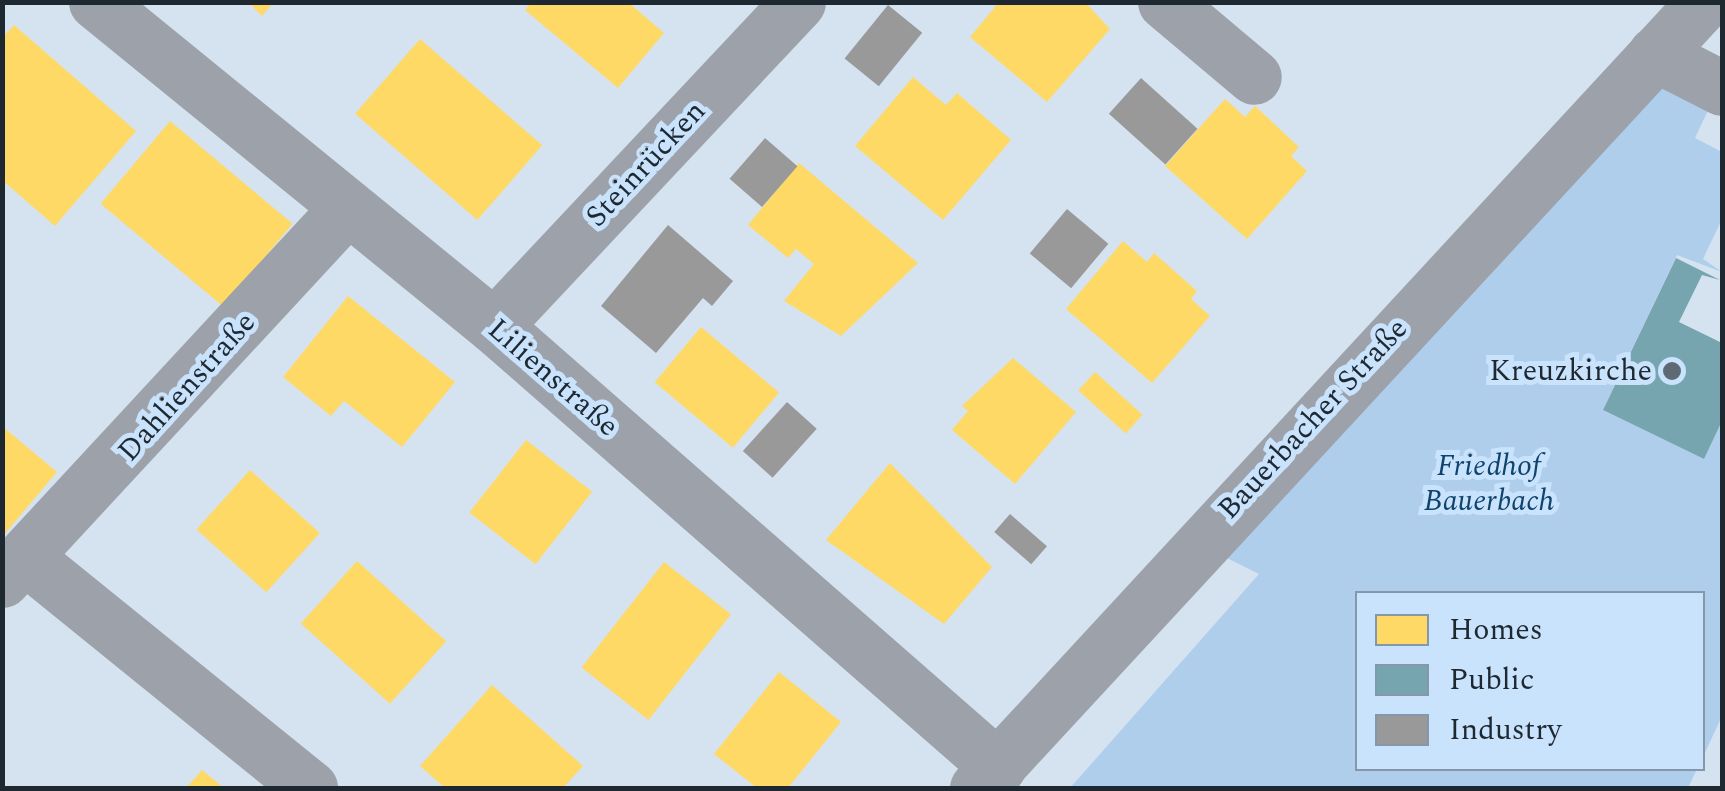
<!DOCTYPE html>
<html>
<head>
<meta charset="utf-8">
<style>
	body { margin:0 }
	#map { position:relative; width:1725px; height:791px; overflow:hidden; background:#d5e3f1; font-family:Spectral,serif }
	div>[style] { position:absolute }
	[style*='--x'] { left:calc(var(--x)*1px); top:calc(var(--y)*1px); width:calc(var(--w)*1px); rotate:calc(var(--a)*1deg) }
	.green>* { inset:0; background:#afceec }
	.homes>* { inset:0; background:#ffd966; transform-origin:0 0 }
	.public>* { inset:0; background:#76a5af }
	.industry>* { inset:0; background:#999; transform-origin:0 0 }
	.minor>* { height:55px; margin:-27.5px; padding:0 27.5px; transform-origin:27.5px; border-radius:27.5px; background:#9da2aa }
	.dots>* { width:28px; height:28px; translate:-50% -50%; box-sizing:border-box; border:5px solid #cae3fc; border-radius:50% }
	span { translate:-50% -50%; white-space:nowrap; text-align:center; line-height:1.15; -webkit-text-stroke:10px #cae3fc; paint-order:stroke }
	.street-label { font-size:30px; color:#1e2831 }
	.poi-label { font-size:30px; color:#1e2831 }
	.right { translate:-100% -50%; text-align:right }
	.park-label { font-size:30px; color:#10436d; font-style:italic }
	.frame { position:absolute; inset:0; border:5px solid #1e2831; pointer-events:none }
	.legend { position:absolute; left:1355px; top:591px; width:350px; height:180px; box-sizing:border-box; background:#cae3fc; border:2px solid #8598ab; margin:0; padding:12px 18px; list-style:none; font-size:30px; color:#1e2831 }
	.legend li { display:flex; align-items:center; gap:20px; height:50px }
	.legend b { width:50px; border:2px solid #8598ab }
</style>
</head>
<body>
<div id="map">
	<div class="green">
		<div style="clip-path:polygon(1664px 86px,1712px 102px,1695px 138px,1722px 152px,1722px 219px,1703px 259px,1722px 272px,1677px 255px,1603px 410px,1704px 459px,1722px 421px,1722px 716px,1703px 757px,1702px 594px,1358px 594px,1358px 768px,1697px 769px,1688px 788px,1070px 788px,1259px 574px,1225px 557px)"></div>
	</div>
	<div class="homes">
		<div style="clip-path:polygon(248px 2px,274px 2px,262px 16px)"></div>
		<div style="clip-path:polygon(531px 2px,628px 2px,664px 33px,618px 88px,525px 10px)"></div>
		<div style="clip-path:polygon(999px 2px,1085px 2px,1110px 29px,1047px 102px,970px 37px)"></div>
		<div style="clip-path:polygon(14px 25px,136px 131px,55px 226px,2px 180px,2px 38px)"></div>
		<div style="left:420px;top:39px;width:162px;height:99px;rotate:41deg"></div>
		<div style="clip-path:polygon(913px 77px,946px 105px,957px 93px,1011px 140px,943px 220px,855px 146px)"></div>
		<div style="clip-path:polygon(1225px 99px,1245px 117px,1255px 106px,1299px 147px,1291px 156px,1307px 171px,1247px 239px,1165px 166px)"></div>
		<div style="left:170px;top:121px;width:160px;height:108px;rotate:40deg"></div>
		<div style="clip-path:polygon(799px 163px,918px 263px,841px 336px,784px 301px,814px 264px,796px 249px,788px 258px,748px 225px)"></div>
		<div style="clip-path:polygon(1123px 241px,1147px 262px,1154px 253px,1197px 291px,1191px 299px,1210px 316px,1152px 383px,1066px 309px)"></div>
		<div style="clip-path:polygon(348px 296px,455px 382px,402px 447px,344px 401px,331px 416px,283px 377px)"></div>
		<div style="left:701px;top:327px;width:102px;height:72px;rotate:40deg"></div>
		<div style="clip-path:polygon(1013px 358px,1076px 412px,1015px 484px,952px 430px,968px 411px,962px 406px)"></div>
		<div style="left:1095px;top:372px;width:64px;height:25px;rotate:42deg"></div>
		<div style="clip-path:polygon(2px 426px,57px 472px,2px 537px)"></div>
		<div style="left:526px;top:440px;width:84px;height:92px;rotate:38deg"></div>
		<div style="clip-path:polygon(890px 463px,992px 567px,944px 624px,826px 540px)"></div>
		<div style="left:250px;top:470px;width:94px;height:80px;rotate:42deg"></div>
		<div style="left:357px;top:561px;width:120px;height:84px;rotate:42deg"></div>
		<div style="left:664px;top:562px;width:85px;height:134px;rotate:38deg"></div>
		<div style="clip-path:polygon(779px 672px,841px 722px,788px 788px,757px 788px,714px 754px)"></div>
		<div style="clip-path:polygon(492px 685px,583px 766px,563px 788px,445px 788px,420px 766px)"></div>
		<div style="clip-path:polygon(202px 770px,224px 788px,186px 788px)"></div>
	</div>
	<div class="public">
		<div style="clip-path:polygon(1676px 258px,1720px 280px,1702px 275px,1679px 322px,1722px 343px,1722px 421px,1704px 459px,1603px 410px)"></div>
	</div>
	<div class="industry">
		<div style="left:888px;top:5px;width:44px;height:69px;rotate:39deg"></div>
		<div style="left:1141px;top:78px;width:76px;height:48px;rotate:42deg"></div>
		<div style="left:765px;top:138px;width:43px;height:54px;rotate:41deg"></div>
		<div style="left:1067px;top:209px;width:54px;height:58px;rotate:40deg"></div>
		<div style="clip-path:polygon(668px 225px,733px 281px,712px 306px,703px 298px,656px 353px,601px 306px)"></div>
		<div style="left:787px;top:402px;width:40px;height:66px;rotate:42deg"></div>
		<div style="left:1010px;top:514px;width:49px;height:24px;rotate:41deg"></div>
	</div>
	<div class="minor">
		<div style="--x:96;--y:2;--w:513;--a:39.15"></div>
		<div style="--x:494;--y:326;--w:670;--a:41.19"></div>
		<div style="--x:1165;--y:2;--w:116;--a:40.1"></div>
		<div style="--x:1655;--y:54;--w:75;--a:26.9"></div>
		<div style="--x:494;--y:326;--w:444;--a:-46.8"></div>
		<div style="--x:25;--y:557;--w:367;--a:39"></div>
		<div style="--x:2;--y:580;--w:503;--a:-47.17"></div>
		<div style="--x:977;--y:788;--w:1071;--a:-47.23"></div>
	</div>
	<div class="dots">
		<div style="left:1672px;top:371px;background:#5e6974"></div>
	</div>
	<div class="street-label">
		<span style="left:646px;top:164px;rotate:-47deg">Steinrücken</span>
		<span style="left:553px;top:378px;rotate:41deg">Lilienstraße</span>
		<span style="left:187px;top:387px;rotate:-48deg">Dahlienstraße</span>
		<span style="left:1313px;top:419px;rotate:-47deg">Bauerbacher Straße</span>
	</div>
	<div class="poi-label">
		<span class="right" style="left:1652px;top:371px">Kreuzkirche</span>
	</div>
	<div class="park-label">
		<span style="left:1489px;top:483px">Friedhof<br>Bauerbach</span>
	</div>
	<div class="frame"></div>
	<ul class="legend">
	<li><b style="height:28px;background:#ffd966"></b>Homes</li>
	<li><b style="height:28px;background:#76a5af"></b>Public</li>
	<li><b style="height:28px;background:#999"></b>Industry</li>
	</ul>
</div>
</body>
</html>
